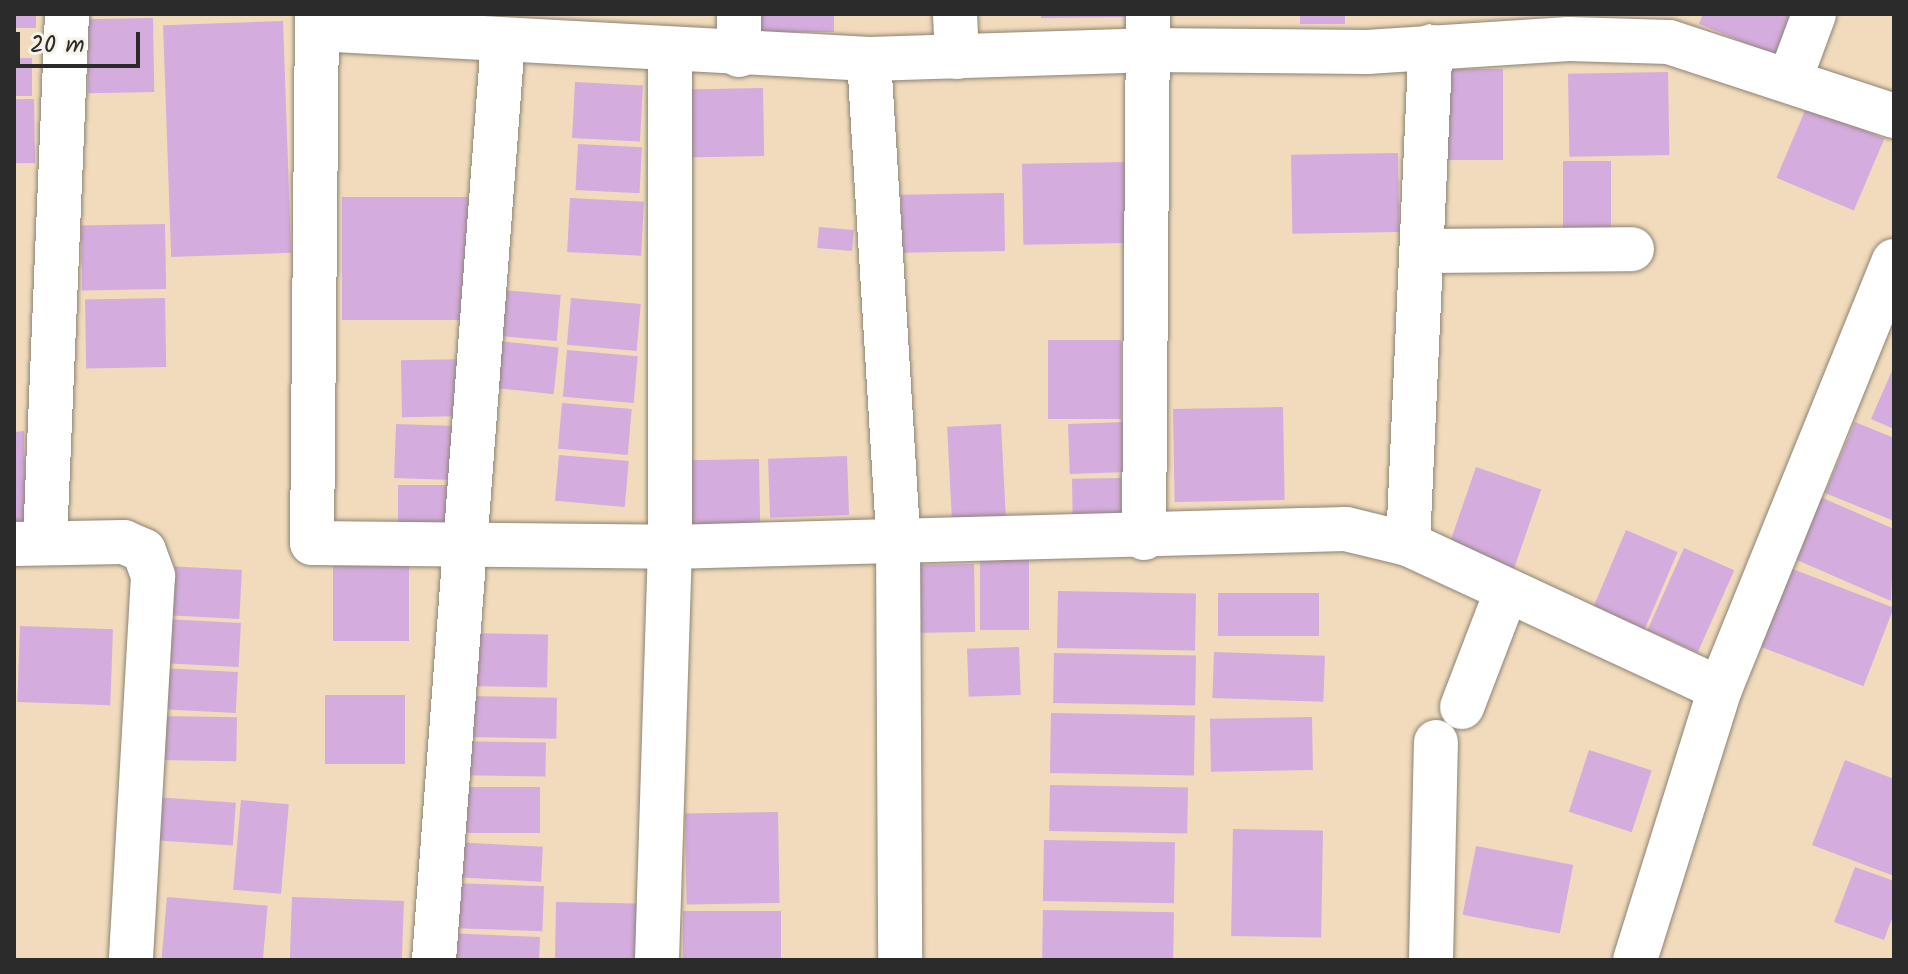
<!DOCTYPE html>
<html>
<head>
<meta charset="utf-8">
<style>
	body { margin:0 }
	#map { position:relative; width:1908px; height:974px; overflow:hidden; background:#f1dbbc; font-family:Kalam,sans-serif }
	div>[style] { position:absolute }
	[style*='--x'] { left:calc(var(--x)*1px); top:calc(var(--y)*1px); width:calc(var(--w)*1px); rotate:calc(var(--a)*1deg) }
	.building>* { inset:0; background:#d4acde; transform-origin:0 0 }
	.roads { filter:drop-shadow(0 0 2px #8e8374) drop-shadow(0 0 2px #8e8374) }
	.street>* { height:44px; margin:-22px; padding:0 22px; transform-origin:22px; border-radius:22px; background:#fff }
	span { translate:-50% -50%; white-space:nowrap; text-align:center; line-height:1.15; -webkit-text-stroke:8px #f7f3e8; paint-order:stroke }
	.frame { position:absolute; inset:0; border:16px solid #2b2b2b; pointer-events:none }
	.scale { position:absolute; left:16px; top:32px; width:124px; height:36px; box-sizing:border-box; border:4px solid #2b2b2b; border-top:0; padding-left:10px; font-size:24px; line-height:28px; white-space:nowrap; color:#2b2b2b; -webkit-text-stroke:6px #f7f3e8; paint-order:stroke }
</style>
</head>
<body>
<div id="map">
	<div class="building">
		<div style="left:14px;top:14px;width:22px;height:14px"></div>
		<div style="left:753px;top:14px;width:81px;height:18px"></div>
		<div style="clip-path:polygon(1041px 14px,1130px 14px,1130px 17px,1041px 18px)"></div>
		<div style="left:1300px;top:14px;width:45px;height:10px"></div>
		<div style="clip-path:polygon(1703px 14px,1798px 14px,1780px 57px,1699px 24px)"></div>
		<div style="left:153px;top:18px;width:74px;height:66px;rotate:89deg"></div>
		<div style="left:283px;top:21px;width:232px;height:120px;rotate:88deg"></div>
		<div style="left:14px;top:58px;width:18px;height:38px"></div>
		<div style="left:1443px;top:69px;width:60px;height:91px"></div>
		<div style="left:1668px;top:72px;width:83px;height:100px;rotate:89deg"></div>
		<div style="left:575px;top:82px;width:68px;height:56px;rotate:3deg"></div>
		<div style="left:763px;top:88px;width:68px;height:80px;rotate:89deg"></div>
		<div style="left:34px;top:99px;width:64px;height:20px;rotate:89deg"></div>
		<div style="left:1807px;top:106px;width:84px;height:78px;rotate:23deg"></div>
		<div style="left:578px;top:144px;width:64px;height:46px;rotate:3deg"></div>
		<div style="left:1398px;top:153px;width:79px;height:107px;rotate:89deg"></div>
		<div style="left:1563px;top:161px;width:48px;height:84px"></div>
		<div style="left:1127px;top:162px;width:81px;height:105px;rotate:89deg"></div>
		<div style="left:1004px;top:193px;width:58px;height:103px;rotate:89deg"></div>
		<div style="left:342px;top:197px;width:126px;height:123px"></div>
		<div style="left:570px;top:198px;width:74px;height:54px;rotate:3deg"></div>
		<div style="left:165px;top:224px;width:65px;height:84px;rotate:89deg"></div>
		<div style="left:819px;top:227px;width:35px;height:21px;rotate:5deg"></div>
		<div style="left:491px;top:289px;width:70px;height:46px;rotate:5deg"></div>
		<div style="left:165px;top:298px;width:69px;height:80px;rotate:89deg"></div>
		<div style="left:571px;top:298px;width:70px;height:47px;rotate:5deg"></div>
		<div style="left:488px;top:340px;width:71px;height:47px;rotate:6deg"></div>
		<div style="left:1048px;top:340px;width:73px;height:79px"></div>
		<div style="left:567px;top:350px;width:71px;height:47px;rotate:5deg"></div>
		<div style="left:467px;top:359px;width:57px;height:66px;rotate:89deg"></div>
		<div style="clip-path:polygon(1894px 366px,1894px 429px,1871px 419px)"></div>
		<div style="left:562px;top:403px;width:70px;height:46px;rotate:5deg"></div>
		<div style="left:1283px;top:407px;width:93px;height:110px;rotate:89deg"></div>
		<div style="left:1125px;top:422px;width:50px;height:57px;rotate:88deg"></div>
		<div style="clip-path:polygon(1855px 422px,1894px 438px,1894px 521px,1825px 493px)"></div>
		<div style="left:396px;top:424px;width:67px;height:54px;rotate:2deg"></div>
		<div style="left:1001px;top:424px;width:97px;height:54px;rotate:87deg"></div>
		<div style="clip-path:polygon(24px 431px,26px 521px,14px 521px,14px 432px)"></div>
		<div style="left:559px;top:455px;width:70px;height:46px;rotate:5deg"></div>
		<div style="left:847px;top:456px;width:59px;height:79px;rotate:88deg"></div>
		<div style="left:759px;top:459px;width:65px;height:85px;rotate:89deg"></div>
		<div style="left:1476px;top:467px;width:69px;height:85px;rotate:19deg"></div>
		<div style="left:1121px;top:478px;width:41px;height:49px;rotate:89deg"></div>
		<div style="left:398px;top:485px;width:65px;height:43px"></div>
		<div style="clip-path:polygon(1818px 496px,1894px 529px,1891px 601px,1790px 557px)"></div>
		<div style="left:1626px;top:530px;width:56px;height:89px;rotate:23deg"></div>
		<div style="left:1684px;top:548px;width:55px;height:90px;rotate:24deg"></div>
		<div style="left:1029px;top:551px;width:79px;height:49px;rotate:90deg"></div>
		<div style="left:333px;top:554px;width:76px;height:87px"></div>
		<div style="left:974px;top:564px;width:68px;height:64px;rotate:89deg"></div>
		<div style="left:166px;top:566px;width:76px;height:49px;rotate:3deg"></div>
		<div style="left:1790px;top:568px;width:111px;height:84px;rotate:21deg"></div>
		<div style="left:1058px;top:591px;width:138px;height:57px;rotate:1deg"></div>
		<div style="left:1218px;top:593px;width:101px;height:43px"></div>
		<div style="left:163px;top:619px;width:78px;height:44px;rotate:3deg"></div>
		<div style="left:20px;top:626px;width:93px;height:76px;rotate:2deg"></div>
		<div style="left:463px;top:633px;width:85px;height:53px;rotate:1deg"></div>
		<div style="left:1019px;top:647px;width:48px;height:52px;rotate:88deg"></div>
		<div style="left:1214px;top:652px;width:111px;height:46px;rotate:2deg"></div>
		<div style="left:1054px;top:653px;width:142px;height:50px;rotate:1deg"></div>
		<div style="left:160px;top:668px;width:78px;height:41px;rotate:3deg"></div>
		<div style="left:405px;top:695px;width:69px;height:80px;rotate:90deg"></div>
		<div style="left:462px;top:696px;width:95px;height:41px;rotate:1deg"></div>
		<div style="left:1051px;top:713px;width:144px;height:60px;rotate:1deg"></div>
		<div style="left:159px;top:716px;width:78px;height:44px;rotate:1deg"></div>
		<div style="left:1312px;top:717px;width:53px;height:102px;rotate:89deg"></div>
		<div style="left:455px;top:741px;width:91px;height:34px;rotate:1deg"></div>
		<div style="left:1589px;top:750px;width:66px;height:65px;rotate:18deg"></div>
		<div style="clip-path:polygon(1845px 760px,1894px 779px,1894px 876px,1812px 845px)"></div>
		<div style="left:1050px;top:785px;width:138px;height:46px;rotate:1deg"></div>
		<div style="left:450px;top:787px;width:90px;height:46px"></div>
		<div style="left:154px;top:797px;width:82px;height:43px;rotate:4deg"></div>
		<div style="left:241px;top:800px;width:48px;height:90px;rotate:5deg"></div>
		<div style="left:778px;top:812px;width:91px;height:93px;rotate:89deg"></div>
		<div style="left:1233px;top:829px;width:90px;height:107px;rotate:1deg"></div>
		<div style="left:1044px;top:840px;width:131px;height:61px;rotate:1deg"></div>
		<div style="left:453px;top:842px;width:90px;height:35px;rotate:3deg"></div>
		<div style="left:1476px;top:846px;width:99px;height:70px;rotate:11deg"></div>
		<div style="clip-path:polygon(1855px 867px,1894px 881px,1894px 913px,1884px 940px,1834px 922px)"></div>
		<div style="left:451px;top:883px;width:93px;height:45px;rotate:2deg"></div>
		<div style="left:167px;top:897px;width:101px;height:63px;rotate:5deg"></div>
		<div style="left:292px;top:897px;width:112px;height:63px;rotate:2deg"></div>
		<div style="left:556px;top:902px;width:81px;height:58px;rotate:1deg"></div>
		<div style="left:1043px;top:910px;width:131px;height:50px;rotate:1deg"></div>
		<div style="left:683px;top:911px;width:98px;height:49px"></div>
		<div style="clip-path:polygon(446px 933px,540px 937px,539px 960px,445px 960px)"></div>
	</div>
	<div class="roads">
		<div class="street">
			<div style="--x:317;--y:14;--w:529;--a:90.54"></div>
			<div style="--x:312;--y:543;--w:358;--a:0.6"></div>
			<div style="--x:670;--y:547;--w:676;--a:-1.53"></div>
			<div style="--x:1346;--y:529;--w:64;--a:13.6"></div>
			<div style="--x:1408;--y:544;--w:344;--a:24.9"></div>
			<div style="--x:955;--y:14;--w:43;--a:87.3"></div>
			<div style="--x:317;--y:29;--w:553;--a:3.11"></div>
			<div style="--x:869;--y:59;--w:279;--a:-1.8"></div>
			<div style="--x:1148;--y:50;--w:219;--a:0.5"></div>
			<div style="--x:1367;--y:52;--w:202;--a:-3.7"></div>
			<div style="--x:1569;--y:39;--w:100;--a:1.7"></div>
			<div style="--x:1669;--y:42;--w:237;--a:18.2"></div>
			<div style="--x:739;--y:55;--w:41;--a:-90"></div>
			<div style="--x:869;--y:59;--w:482;--a:86.5"></div>
			<div style="--x:898;--y:540;--w:420;--a:89.7"></div>
			<div style="--x:1790;--y:79;--w:69;--a:-69.7"></div>
			<div style="--x:1422;--y:251;--w:210;--a:-0.5"></div>
			<div style="--x:1144;--y:538;--w:524;--a:-89.56"></div>
			<div style="--x:45;--y:541;--w:527;--a:-87.61"></div>
			<div style="--x:14;--y:544;--w:110;--a:-1"></div>
			<div style="--x:124;--y:542;--w:22;--a:24"></div>
			<div style="--x:144;--y:551;--w:27;--a:70"></div>
			<div style="--x:153;--y:576;--w:385;--a:93.3"></div>
			<div style="--x:1408;--y:544;--w:498;--a:-87.4"></div>
			<div style="--x:1462;--y:707;--w:125;--a:-69"></div>
			<div style="--x:434;--y:960;--w:923;--a:-85.71"></div>
			<div style="--x:657;--y:960;--w:413;--a:-88.2"></div>
			<div style="--x:670;--y:547;--w:497;--a:-90"></div>
			<div style="--x:1431;--y:960;--w:218;--a:-88.7"></div>
			<div style="--x:1635;--y:960;--w:284;--a:-72.6"></div>
			<div style="--x:1720;--y:689;--w:462;--a:-67.9"></div>
		</div>
	</div>
	<div class="frame"></div>
	<div class="scale">20 m</div>
</div>
</body>
</html>
